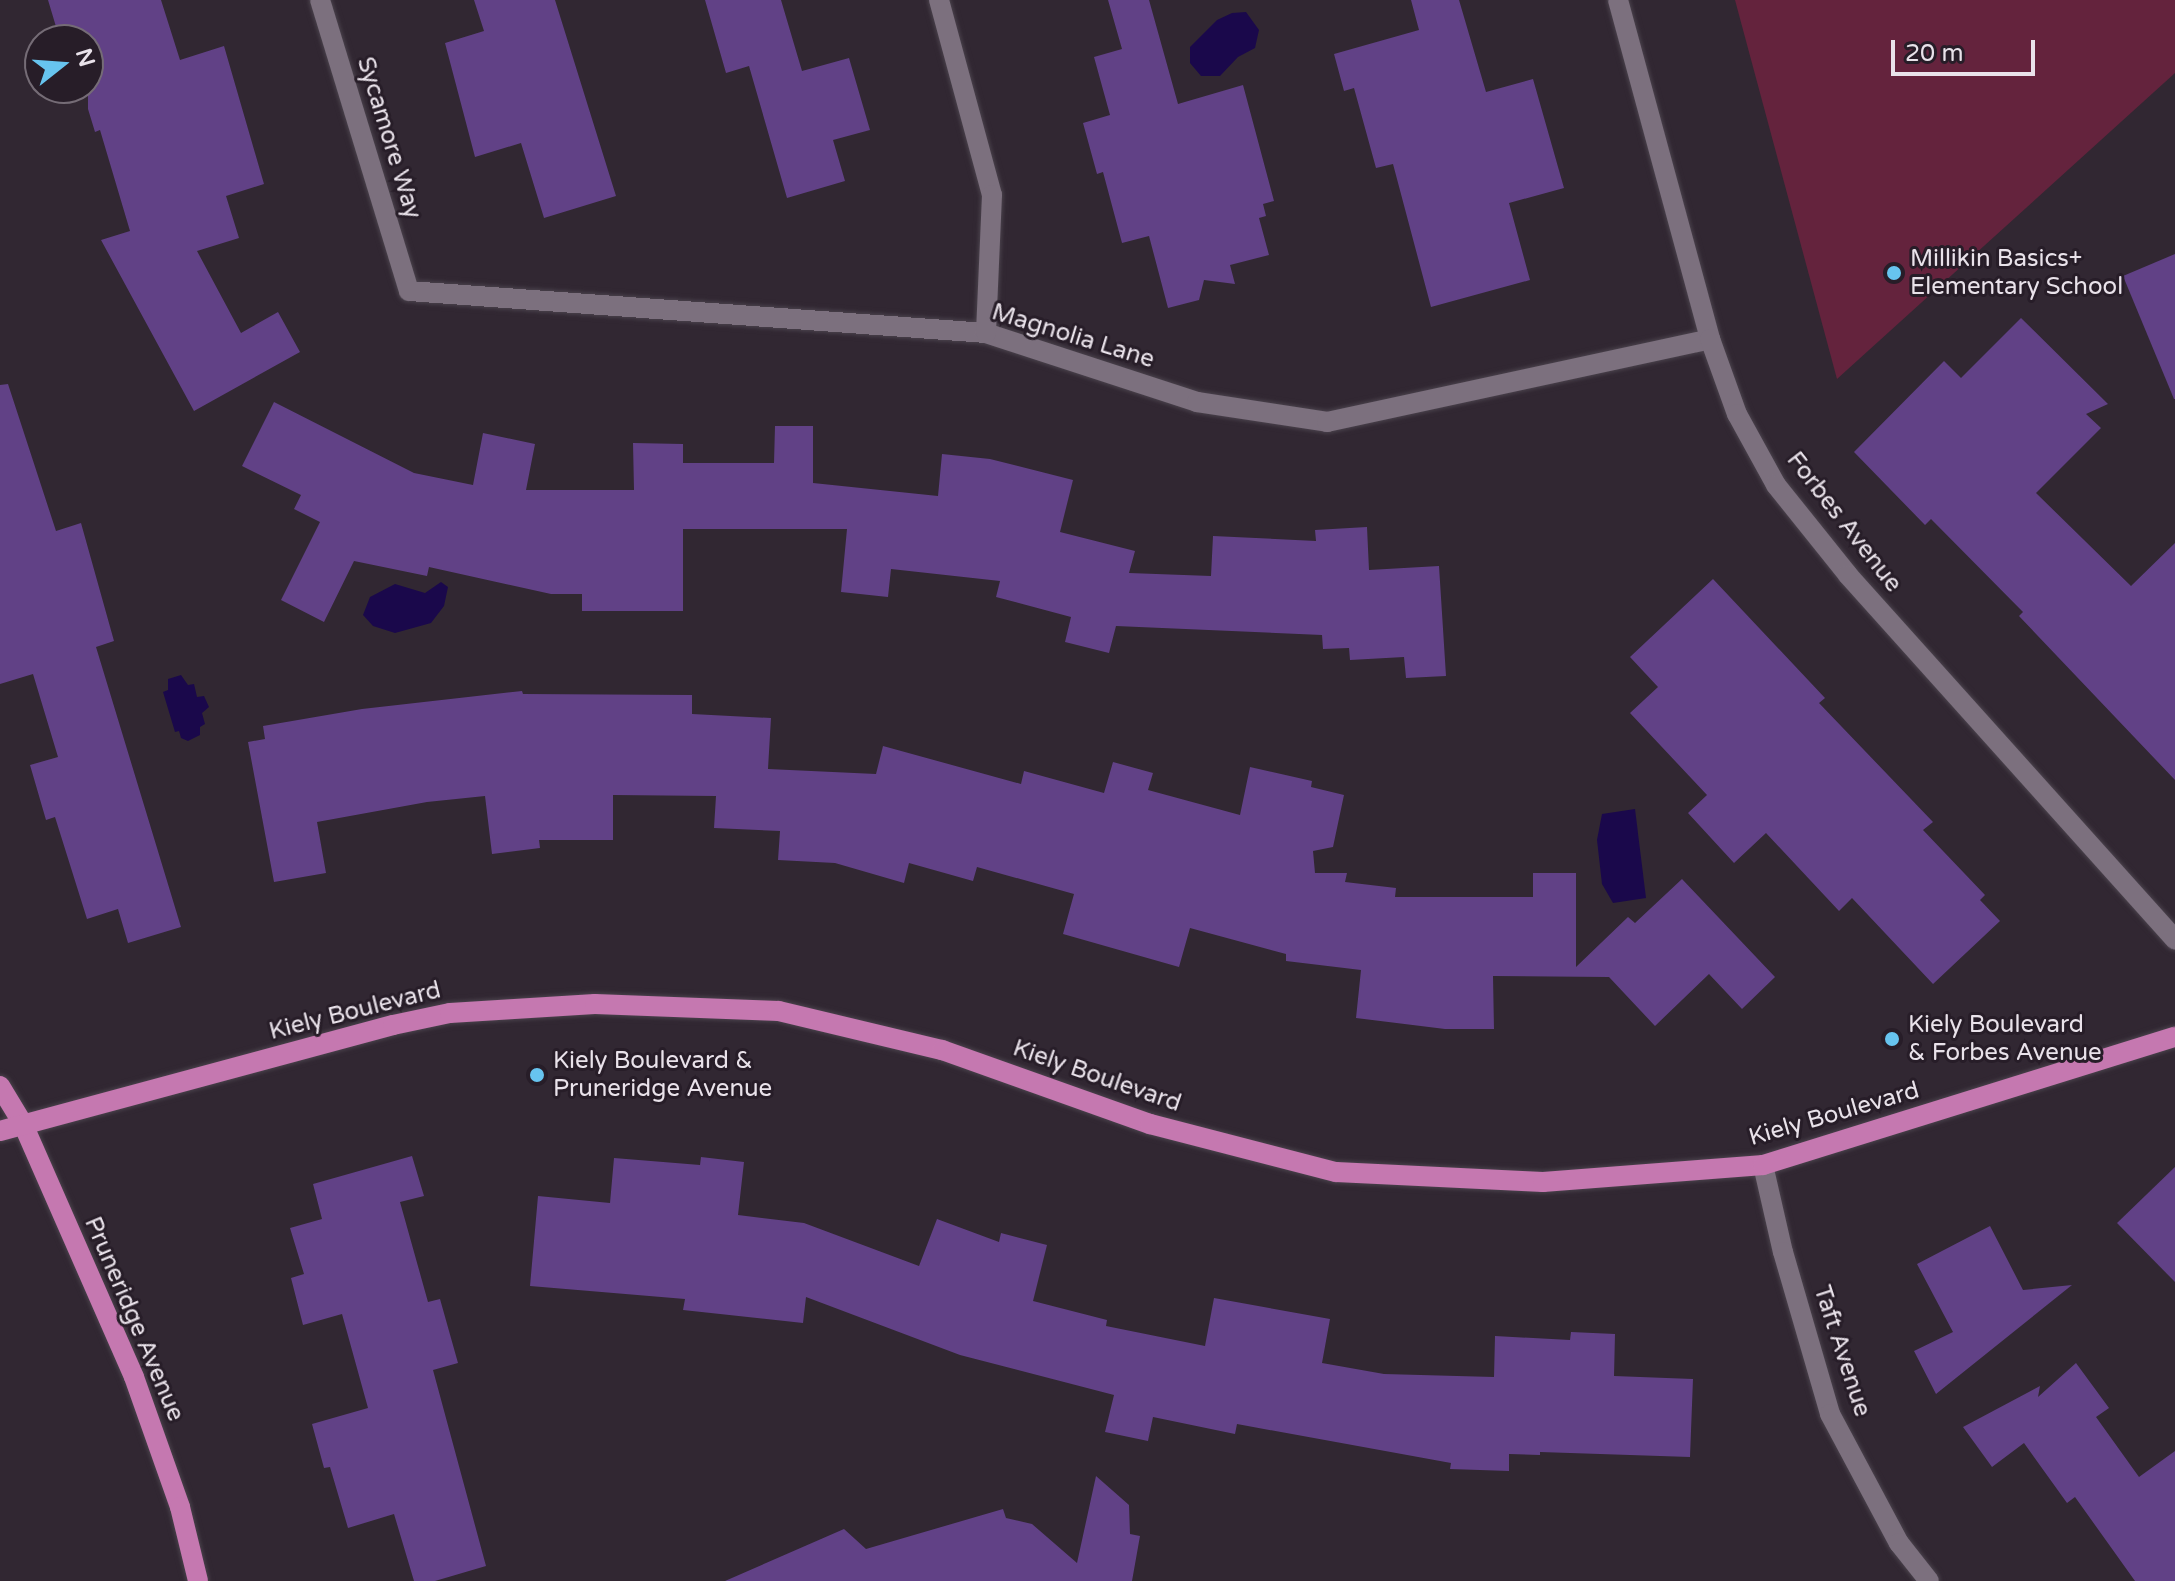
<!DOCTYPE html>
<html>
<head>
<meta charset="utf-8">
<style>
	body { margin:0 }
	#map { position:relative; width:2175px; height:1581px; overflow:hidden; background:#312732; font-family:"Varela Round",sans-serif }
	div>[style] { position:absolute }
	[style*='--x'] { left:calc(var(--x)*1px); top:calc(var(--y)*1px); width:calc(var(--w)*1px); rotate:calc(var(--a)*1deg) }
	.green>* { inset:0; background:#64233d }
	.water>* { inset:0; background:#1a084b }
	.building>* { inset:0; background:#614186 }
	.roads { filter:drop-shadow(0 0 2px #4a424c) drop-shadow(0 0 2px #4a424c) }
	.minor>* { height:20px; margin:-10px; padding:0 10px; transform-origin:10px; border-radius:10px; background:#7c707e }
	.major>* { height:20px; margin:-10px; padding:0 10px; transform-origin:10px; border-radius:10px; background:#c578b0 }
	.dots>* { width:22px; height:22px; translate:-50% -50%; box-sizing:border-box; border:4px solid #271d28; border-radius:50% }
	span { translate:-50% -50%; white-space:nowrap; text-align:center; line-height:1.15; -webkit-text-stroke:6px #271d28; paint-order:stroke }
	.street-label { font-size:24px; color:#e9e2ea }
	.poi-label { font-size:24px; color:#e9e2ea }
	.left { translate:0 -50%; text-align:left }
	.north { position:absolute; left:24px; top:24px; width:80px; height:80px; box-sizing:border-box; background:#271d28; border:2px solid #756c76; border-radius:50%; rotate:73deg; font-size:22px; font-weight:700; line-height:32px; text-align:center; color:#e9e2ea }
	.north::after { content:''; display:block; margin:auto; width:28px; height:36px; background:#67c4ef; clip-path:polygon(50% 0,100% 100%,50% 72%,0 100%) }
	.scale { position:absolute; left:1891px; top:40px; width:144px; height:36px; box-sizing:border-box; border:4px solid #e9e2ea; border-top:0; padding-left:10px; font-size:24px; line-height:28px; white-space:nowrap; color:#e9e2ea; -webkit-text-stroke:6px #271d28; paint-order:stroke }
</style>
</head>
<body>
<div id="map">
	<div class="green">
		<div style="clip-path:polygon(1735px 0,2175px 0,2175px 73px,1837px 379px)"></div>
	</div>
	<div class="water">
		<div style="clip-path:polygon(1246px 12px,1259px 30px,1255px 48px,1238px 57px,1220px 76px,1201px 76px,1190px 63px,1190px 47px,1217px 20px,1232px 13px)"></div>
		<div style="clip-path:polygon(441px 582px,448px 587px,444px 606px,431px 623px,395px 633px,373px 626px,363px 615px,370px 597px,395px 584px,425px 593px)"></div>
		<div style="clip-path:polygon(181px 675px,188px 685px,194px 684px,197px 697px,204px 696px,209px 707px,202px 713px,205px 724px,200px 727px,200px 735px,188px 741px,181px 738px,179px 731px,175px 732px,163px 692px,168px 690px,168px 679px)"></div>
		<div style="clip-path:polygon(1635px 809px,1646px 898px,1613px 903px,1602px 884px,1597px 840px,1602px 814px)"></div>
	</div>
	<div class="building">
		<div style="clip-path:polygon(48px 0,161px 0,180px 60px,224px 46px,264px 184px,226px 196px,239px 238px,197px 251px,241px 333px,278px 312px,300px 352px,194px 411px,101px 240px,130px 231px,100px 130px,95px 132px,88px 109px,88px 40px,60px 40px)"></div>
		<div style="clip-path:polygon(474px 0,555px 0,616px 196px,544px 218px,521px 143px,475px 157px,445px 43px,484px 31px)"></div>
		<div style="clip-path:polygon(705px 0,781px 0,802px 71px,849px 58px,870px 130px,833px 140px,845px 181px,787px 198px,749px 66px,726px 73px)"></div>
		<div style="clip-path:polygon(1108px 0,1149px 0,1178px 104px,1243px 85px,1274px 201px,1263px 204px,1266px 216px,1259px 218px,1269px 255px,1230px 265px,1235px 284px,1204px 280px,1199px 300px,1168px 308px,1149px 236px,1122px 243px,1103px 172px,1097px 174px,1083px 123px,1110px 115px,1094px 57px,1122px 49px)"></div>
		<div style="clip-path:polygon(1411px 0,1459px 0,1486px 92px,1533px 79px,1564px 188px,1509px 203px,1530px 280px,1431px 307px,1393px 164px,1376px 168px,1354px 88px,1344px 91px,1334px 54px,1419px 30px)"></div>
		<div style="clip-path:polygon(2175px 254px,2175px 399px,2174px 399px,2123px 276px)"></div>
		<div style="clip-path:polygon(2021px 318px,2108px 404px,2086px 414px,2101px 428px,2036px 493px,2131px 586px,2175px 543px,2175px 780px,2019px 616px,2023px 612px,1931px 519px,1925px 525px,1854px 452px,1944px 361px,1961px 378px)"></div>
		<div style="clip-path:polygon(8px 384px,56px 531px,81px 523px,114px 641px,96px 647px,181px 927px,128px 943px,118px 909px,87px 919px,55px 817px,46px 820px,30px 765px,58px 757px,33px 674px,0 684px,0 385px)"></div>
		<div style="clip-path:polygon(274px 402px,414px 473px,473px 485px,483px 433px,535px 444px,526px 490px,634px 490px,633px 443px,683px 444px,683px 463px,774px 463px,775px 426px,813px 426px,813px 483px,938px 496px,942px 454px,990px 459px,1073px 480px,1060px 532px,1135px 551px,1129px 573px,1211px 576px,1213px 536px,1316px 541px,1315px 530px,1367px 527px,1369px 570px,1439px 566px,1446px 676px,1406px 678px,1404px 657px,1350px 660px,1349px 648px,1323px 649px,1322px 635px,1116px 626px,1109px 653px,1065px 642px,1071px 617px,996px 597px,1000px 581px,891px 569px,888px 597px,841px 592px,847px 529px,683px 529px,683px 611px,582px 611px,582px 594px,551px 594px,429px 567px,427px 576px,354px 561px,324px 622px,281px 600px,320px 522px,294px 509px,301px 495px,242px 466px)"></div>
		<div style="clip-path:polygon(1713px 579px,1825px 698px,1819px 703px,1933px 822px,1923px 830px,1985px 895px,1980px 900px,2000px 921px,1933px 984px,1852px 898px,1839px 911px,1766px 833px,1734px 863px,1688px 813px,1707px 795px,1630px 713px,1658px 687px,1630px 657px)"></div>
		<div style="clip-path:polygon(522px 691px,523px 694px,692px 695px,692px 714px,771px 718px,768px 769px,876px 774px,883px 746px,1021px 784px,1024px 771px,1104px 793px,1113px 762px,1153px 773px,1148px 790px,1240px 815px,1250px 767px,1312px 781px,1311px 787px,1344px 795px,1333px 847px,1313px 851px,1315px 873px,1347px 873px,1345px 882px,1396px 888px,1395px 897px,1533px 897px,1533px 873px,1576px 873px,1576px 967px,1628px 917px,1635px 923px,1682px 879px,1775px 977px,1742px 1009px,1709px 974px,1655px 1026px,1609px 977px,1493px 976px,1494px 1029px,1445px 1029px,1356px 1018px,1361px 970px,1286px 961px,1286px 954px,1190px 928px,1179px 967px,1063px 934px,1074px 894px,977px 867px,973px 881px,909px 863px,904px 883px,835px 863px,778px 860px,780px 831px,714px 828px,716px 796px,613px 795px,613px 840px,539px 840px,540px 848px,492px 854px,485px 796px,427px 802px,317px 822px,326px 873px,274px 882px,248px 742px,265px 739px,263px 726px,362px 709px)"></div>
		<div style="clip-path:polygon(412px 1156px,424px 1196px,400px 1202px,428px 1302px,440px 1299px,458px 1363px,433px 1370px,486px 1566px,435px 1581px,414px 1581px,394px 1514px,348px 1528px,330px 1467px,324px 1468px,312px 1424px,368px 1408px,342px 1314px,303px 1325px,291px 1278px,304px 1274px,290px 1228px,322px 1219px,313px 1184px)"></div>
		<div style="clip-path:polygon(701px 1157px,744px 1162px,738px 1215px,804px 1223px,919px 1266px,937px 1219px,999px 1242px,1001px 1233px,1047px 1245px,1033px 1301px,1107px 1320px,1106px 1326px,1205px 1346px,1214px 1298px,1330px 1319px,1322px 1363px,1384px 1374px,1494px 1377px,1495px 1336px,1570px 1340px,1571px 1332px,1615px 1334px,1614px 1376px,1693px 1379px,1690px 1457px,1540px 1452px,1540px 1455px,1509px 1454px,1509px 1471px,1450px 1469px,1451px 1463px,1237px 1424px,1235px 1434px,1153px 1417px,1148px 1441px,1105px 1432px,1114px 1395px,960px 1355px,806px 1297px,803px 1323px,683px 1310px,685px 1299px,530px 1286px,538px 1196px,610px 1203px,614px 1158px,700px 1165px)"></div>
		<div style="clip-path:polygon(2175px 1167px,2175px 1282px,2117px 1223px)"></div>
		<div style="clip-path:polygon(1990px 1226px,2023px 1290px,2072px 1285px,1936px 1394px,1914px 1351px,1953px 1332px,1917px 1264px)"></div>
		<div style="clip-path:polygon(2076px 1363px,2109px 1408px,2096px 1417px,2139px 1477px,2175px 1451px,2175px 1581px,2135px 1581px,2075px 1497px,2067px 1503px,2024px 1443px,1992px 1467px,1963px 1427px,2040px 1386px,2038px 1397px)"></div>
		<div style="clip-path:polygon(1096px 1476px,1129px 1505px,1130px 1534px,1140px 1536px,1132px 1581px,725px 1581px,844px 1529px,866px 1549px,1003px 1509px,1006px 1518px,1032px 1524px,1077px 1563px)"></div>
	</div>
	<div class="roads">
		<div class="minor">
			<div style="--x:320;--y:0;--w:304;--a:73"></div>
			<div style="--x:409;--y:291;--w:579;--a:4.16"></div>
			<div style="--x:986;--y:333;--w:222;--a:18.1"></div>
			<div style="--x:1197;--y:402;--w:132;--a:8.7"></div>
			<div style="--x:1327;--y:422;--w:392;--a:-12.2"></div>
			<div style="--x:939;--y:0;--w:202;--a:74.8"></div>
			<div style="--x:992;--y:195;--w:138;--a:92.5"></div>
			<div style="--x:1618;--y:0;--w:351;--a:74.8"></div>
			<div style="--x:1710;--y:339;--w:80;--a:70.2"></div>
			<div style="--x:1737;--y:414;--w:81;--a:61.2"></div>
			<div style="--x:1776;--y:485;--w:115;--a:51.3"></div>
			<div style="--x:1848;--y:575;--w:490;--a:48.1"></div>
			<div style="--x:1763;--y:1165;--w:89;--a:77.1"></div>
			<div style="--x:1783;--y:1252;--w:169;--a:73.8"></div>
			<div style="--x:1830;--y:1414;--w:146;--a:61.9"></div>
			<div style="--x:1899;--y:1543;--w:48;--a:51.7"></div>
		</div>
		<div class="major">
			<div style="--x:0;--y:1086;--w:44;--a:58.8"></div>
			<div style="--x:23;--y:1124;--w:276;--a:66.3"></div>
			<div style="--x:134;--y:1377;--w:138;--a:70.5"></div>
			<div style="--x:180;--y:1507;--w:76;--a:76.3"></div>
			<div style="--x:0;--y:1131;--w:407;--a:-15.1"></div>
			<div style="--x:393;--y:1025;--w:58;--a:-11.9"></div>
			<div style="--x:450;--y:1013;--w:145;--a:-3.6"></div>
			<div style="--x:595;--y:1004;--w:184;--a:2.2"></div>
			<div style="--x:779;--y:1011;--w:168;--a:13.5"></div>
			<div style="--x:942;--y:1050;--w:221;--a:19.6"></div>
			<div style="--x:1150;--y:1124;--w:192;--a:14.5"></div>
			<div style="--x:1336;--y:1172;--w:207;--a:2.8"></div>
			<div style="--x:1543;--y:1182;--w:221;--a:-4.4"></div>
			<div style="--x:1763;--y:1165;--w:431;--a:-17.3"></div>
		</div>
	</div>
	<div class="dots">
		<div style="left:1894px;top:273px;background:#67c4ef"></div>
		<div style="left:1892px;top:1039px;background:#67c4ef"></div>
		<div style="left:537px;top:1075px;background:#67c4ef"></div>
	</div>
	<div class="street-label">
		<span style="left:389px;top:138px;rotate:73deg">Sycamore Way</span>
		<span style="left:1073px;top:336px;rotate:17deg">Magnolia Lane</span>
		<span style="left:1844px;top:522px;rotate:52deg">Forbes Avenue</span>
		<span style="left:355px;top:1011px;rotate:-14deg">Kiely Boulevard</span>
		<span style="left:1097px;top:1076px;rotate:19deg">Kiely Boulevard</span>
		<span style="left:1834px;top:1114px;rotate:-16deg">Kiely Boulevard</span>
		<span style="left:134px;top:1319px;rotate:67deg">Pruneridge Avenue</span>
		<span style="left:1842px;top:1351px;rotate:72deg">Taft Avenue</span>
	</div>
	<div class="poi-label">
		<span class="left" style="left:1910px;top:273px">Millikin Basics+<br>Elementary School</span>
		<span class="left" style="left:1908px;top:1039px">Kiely Boulevard<br>&amp; Forbes Avenue</span>
		<span class="left" style="left:553px;top:1075px">Kiely Boulevard &amp;<br>Pruneridge Avenue</span>
	</div>
	<div class="north">N</div>
	<div class="scale">20 m</div>
</div>
</body>
</html>
